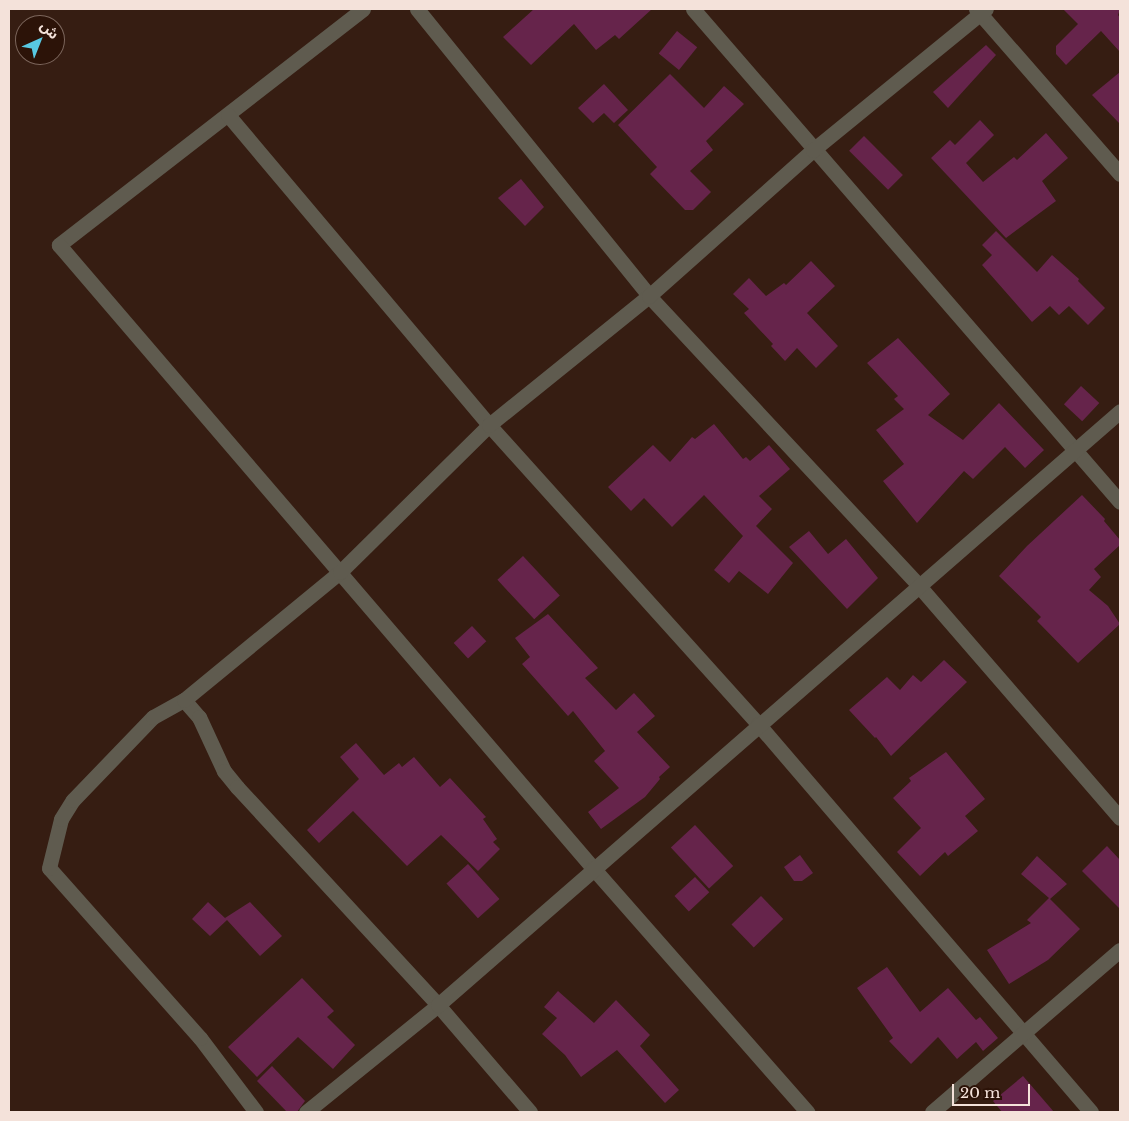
<!DOCTYPE html>
<html>
<head>
<meta charset="utf-8">
<style>
	body { margin:0 }
	#map { position:relative; width:1129px; height:1121px; overflow:hidden; background:#361d12; font-family:"Libre Baskerville","Noto Sans Arabic",serif }
	div>[style] { position:absolute }
	[style*='--x'] { left:calc(var(--x)*1px); top:calc(var(--y)*1px); width:calc(var(--w)*1px); rotate:calc(var(--a)*1deg) }
	.building>* { inset:0; background:#66244b; transform-origin:0 0 }
	.minor>* { height:15px; margin:-7.5px; padding:0 7.5px; transform-origin:7.5px; border-radius:7.5px; background:#5f5b4f }
	span { translate:-50% -50%; white-space:nowrap; text-align:center; line-height:1.15; -webkit-text-stroke:4px #2c1308; paint-order:stroke }
	.frame { position:absolute; inset:0; border:10px solid #f4e2da; pointer-events:none }
	.north { position:absolute; left:15px; top:15px; width:50px; height:50px; box-sizing:border-box; background:#2c1308; border:1px solid #7c665c; border-radius:50%; rotate:44deg; font-size:14px; font-weight:700; line-height:20px; text-align:center; color:#f4e2da }
	.north::after { content:''; display:block; margin:auto; width:18px; height:22px; background:#58c9e3; clip-path:polygon(50% 0,100% 100%,50% 72%,0 100%) }
	.scale { position:absolute; left:952px; top:1084px; width:78px; height:22px; box-sizing:border-box; border:2px solid #f4e2da; border-top:0; padding-left:6px; font-size:15px; line-height:18px; white-space:nowrap; color:#f4e2da; -webkit-text-stroke:4px #2c1308; paint-order:stroke }
</style>
</head>
<body>
<div id="map">
	<div class="building">
		<div style="clip-path:polygon(534px 9px,652px 9px,619px 39px,615px 35px,596px 50px,574px 24px,531px 65px,503px 37px)"></div>
		<div style="clip-path:polygon(1063px 9px,1120px 9px,1118px 15px,1120px 18px,1120px 52px,1101px 31px,1066px 65px,1056px 54px,1056px 46px,1078px 24px)"></div>
		<div style="left:677px;top:31px;width:26px;height:29px;rotate:39deg"></div>
		<div style="clip-path:polygon(986px 45px,996px 55px,948px 108px,933px 92px)"></div>
		<div style="clip-path:polygon(1120px 72px,1120px 124px,1092px 95px)"></div>
		<div style="clip-path:polygon(670px 74px,704px 108px,724px 86px,744px 104px,706px 141px,713px 150px,690px 171px,711px 192px,693px 210px,685px 210px,650px 174px,657px 167px,618px 125px)"></div>
		<div style="clip-path:polygon(604px 84px,628px 110px,614px 123px,604px 113px,593px 123px,578px 108px)"></div>
		<div style="clip-path:polygon(980px 120px,994px 135px,966px 163px,983px 182px,1014px 157px,1017px 160px,1046px 133px,1068px 158px,1042px 181px,1056px 201px,1006px 238px,931px 158px,950px 140px,955px 145px)"></div>
		<div style="left:864px;top:136px;width:55px;height:21px;rotate:45deg"></div>
		<div style="clip-path:polygon(521px 179px,544px 207px,525px 226px,498px 198px)"></div>
		<div style="clip-path:polygon(996px 231px,1037px 272px,1052px 255px,1079px 279px,1078px 281px,1105px 308px,1088px 325px,1069px 306px,1059px 315px,1050px 306px,1032px 322px,982px 265px,992px 255px,982px 245px)"></div>
		<div style="clip-path:polygon(811px 261px,835px 286px,807px 313px,838px 346px,816px 368px,797px 348px,785px 361px,771px 346px,773px 344px,744px 313px,749px 309px,733px 294px,749px 278px,766px 296px,784px 283px,786px 285px)"></div>
		<div style="clip-path:polygon(898px 338px,950px 394px,928px 415px,963px 440px,999px 403px,1044px 450px,1025px 468px,1005px 447px,973px 479px,964px 471px,917px 523px,883px 481px,904px 464px,876px 430px,904px 409px,894px 399px,898px 396px,867px 363px)"></div>
		<div style="left:1081px;top:386px;width:25px;height:25px;rotate:43deg"></div>
		<div style="clip-path:polygon(714px 424px,743px 459px,746px 457px,750px 461px,769px 445px,790px 469px,759px 496px,772px 509px,756px 526px,793px 563px,768px 594px,739px 571px,729px 583px,714px 570px,743px 536px,704px 495px,672px 527px,644px 498px,631px 511px,608px 487px,653px 445px,670px 462px,692px 437px,695px 439px)"></div>
		<div style="clip-path:polygon(1082px 495px,1105px 519px,1104px 521px,1120px 540px,1120px 545px,1094px 569px,1101px 577px,1089px 590px,1108px 606px,1120px 624px,1078px 663px,1037px 621px,1041px 617px,999px 576px,1027px 546px)"></div>
		<div style="clip-path:polygon(809px 531px,828px 554px,846px 539px,878px 578px,847px 609px,789px 547px)"></div>
		<div style="left:523px;top:556px;width:54px;height:35px;rotate:47deg"></div>
		<div style="clip-path:polygon(548px 614px,598px 668px,585px 678px,616px 710px,634px 693px,655px 716px,637px 732px,670px 767px,659px 777px,660px 779px,645px 797px,601px 829px,588px 812px,619px 788px,594px 761px,605px 751px,573px 711px,568px 716px,522px 664px,530px 657px,515px 638px)"></div>
		<div style="left:472px;top:626px;width:21px;height:25px;rotate:47deg"></div>
		<div style="clip-path:polygon(944px 660px,967px 682px,891px 756px,876px 737px,875px 738px,849px 710px,887px 677px,900px 690px,913px 675px,921px 682px)"></div>
		<div style="clip-path:polygon(356px 743px,384px 775px,399px 763px,402px 767px,414px 757px,440px 787px,450px 778px,486px 817px,483px 819px,497px 839px,493px 842px,500px 849px,478px 871px,441px 835px,407px 866px,353px 811px,319px 843px,307px 830px,359px 779px,340px 757px)"></div>
		<div style="clip-path:polygon(946px 752px,985px 799px,965px 816px,978px 831px,948px 856px,945px 852px,920px 876px,897px 852px,921px 828px,893px 798px,911px 781px,909px 778px)"></div>
		<div style="left:695px;top:825px;width:56px;height:33px;rotate:47deg"></div>
		<div style="clip-path:polygon(1107px 846px,1120px 860px,1120px 909px,1082px 871px)"></div>
		<div style="clip-path:polygon(800px 855px,813px 873px,802px 881px,794px 881px,784px 867px)"></div>
		<div style="clip-path:polygon(1037px 856px,1067px 884px,1050px 899px,1080px 929px,1048px 960px,1009px 984px,987px 950px,1031px 923px,1027px 920px,1049px 898px,1021px 874px)"></div>
		<div style="left:468px;top:864px;width:47px;height:29px;rotate:48deg"></div>
		<div style="left:695px;top:877px;width:21px;height:28px;rotate:47deg"></div>
		<div style="left:761px;top:896px;width:32px;height:41px;rotate:46deg"></div>
		<div style="clip-path:polygon(208px 902px,226px 919px,225px 918px,250px 902px,282px 936px,260px 956px,227px 920px,210px 936px,192px 919px)"></div>
		<div style="clip-path:polygon(887px 967px,920px 1012px,948px 988px,976px 1020px,980px 1017px,998px 1038px,983px 1051px,976px 1042px,957px 1059px,938px 1037px,911px 1064px,889px 1041px,893px 1038px,857px 988px)"></div>
		<div style="clip-path:polygon(302px 978px,334px 1011px,327px 1017px,355px 1045px,333px 1069px,298px 1037px,257px 1077px,228px 1047px)"></div>
		<div style="clip-path:polygon(558px 991px,594px 1023px,616px 1000px,650px 1035px,640px 1046px,679px 1090px,665px 1103px,617px 1050px,581px 1077px,565px 1055px,542px 1034px,557px 1018px,544px 1007px)"></div>
		<div style="clip-path:polygon(272px 1066px,305px 1101px,297px 1112px,287px 1112px,257px 1081px)"></div>
		<div style="clip-path:polygon(1023px 1076px,1054px 1112px,1002px 1112px,993px 1101px)"></div>
	</div>
	<div class="minor">
		<div style="--x:363;--y:9;--w:385;--a:142.2"></div>
		<div style="--x:59;--y:245;--w:821;--a:49.4"></div>
		<div style="--x:593;--y:868;--w:325;--a:48.7"></div>
		<div style="--x:417;--y:9;--w:369;--a:51"></div>
		<div style="--x:649;--y:296;--w:396;--a:47"></div>
		<div style="--x:919;--y:586;--w:307;--a:49.1"></div>
		<div style="--x:693;--y:9;--w:652;--a:49.1"></div>
		<div style="--x:976;--y:9;--w:219;--a:48.9"></div>
		<div style="--x:228;--y:115;--w:405;--a:49.9"></div>
		<div style="--x:489;--y:425;--w:402;--a:48"></div>
		<div style="--x:758;--y:724;--w:511;--a:49.36"></div>
		<div style="--x:184;--y:700;--w:23;--a:49"></div>
		<div style="--x:199;--y:717;--w:60;--a:65.2"></div>
		<div style="--x:224;--y:771;--w:21;--a:51"></div>
		<div style="--x:237;--y:787;--w:297;--a:47.3"></div>
		<div style="--x:438;--y:1005;--w:141;--a:49.3"></div>
		<div style="--x:256;--y:1112;--w:93;--a:-127.1"></div>
		<div style="--x:200;--y:1038;--w:227;--a:-131.6"></div>
		<div style="--x:49;--y:868;--w:50;--a:-76.2"></div>
		<div style="--x:61;--y:819;--w:22;--a:-58"></div>
		<div style="--x:73;--y:800;--w:115;--a:-46.1"></div>
		<div style="--x:153;--y:717;--w:35;--a:-29"></div>
		<div style="--x:184;--y:700;--w:202;--a:-39.4"></div>
		<div style="--x:340;--y:572;--w:209;--a:-44.6"></div>
		<div style="--x:489;--y:425;--w:206;--a:-38.9"></div>
		<div style="--x:649;--y:296;--w:220;--a:-41.7"></div>
		<div style="--x:813;--y:150;--w:223;--a:-39.2"></div>
		<div style="--x:306;--y:1112;--w:170;--a:-39"></div>
		<div style="--x:438;--y:1005;--w:904;--a:-41.05"></div>
		<div style="--x:932;--y:1112;--w:248;--a:-40.8"></div>
	</div>
	<div class="frame"></div>
	<div class="north">ش</div>
	<div class="scale">20 m</div>
</div>
</body>
</html>
